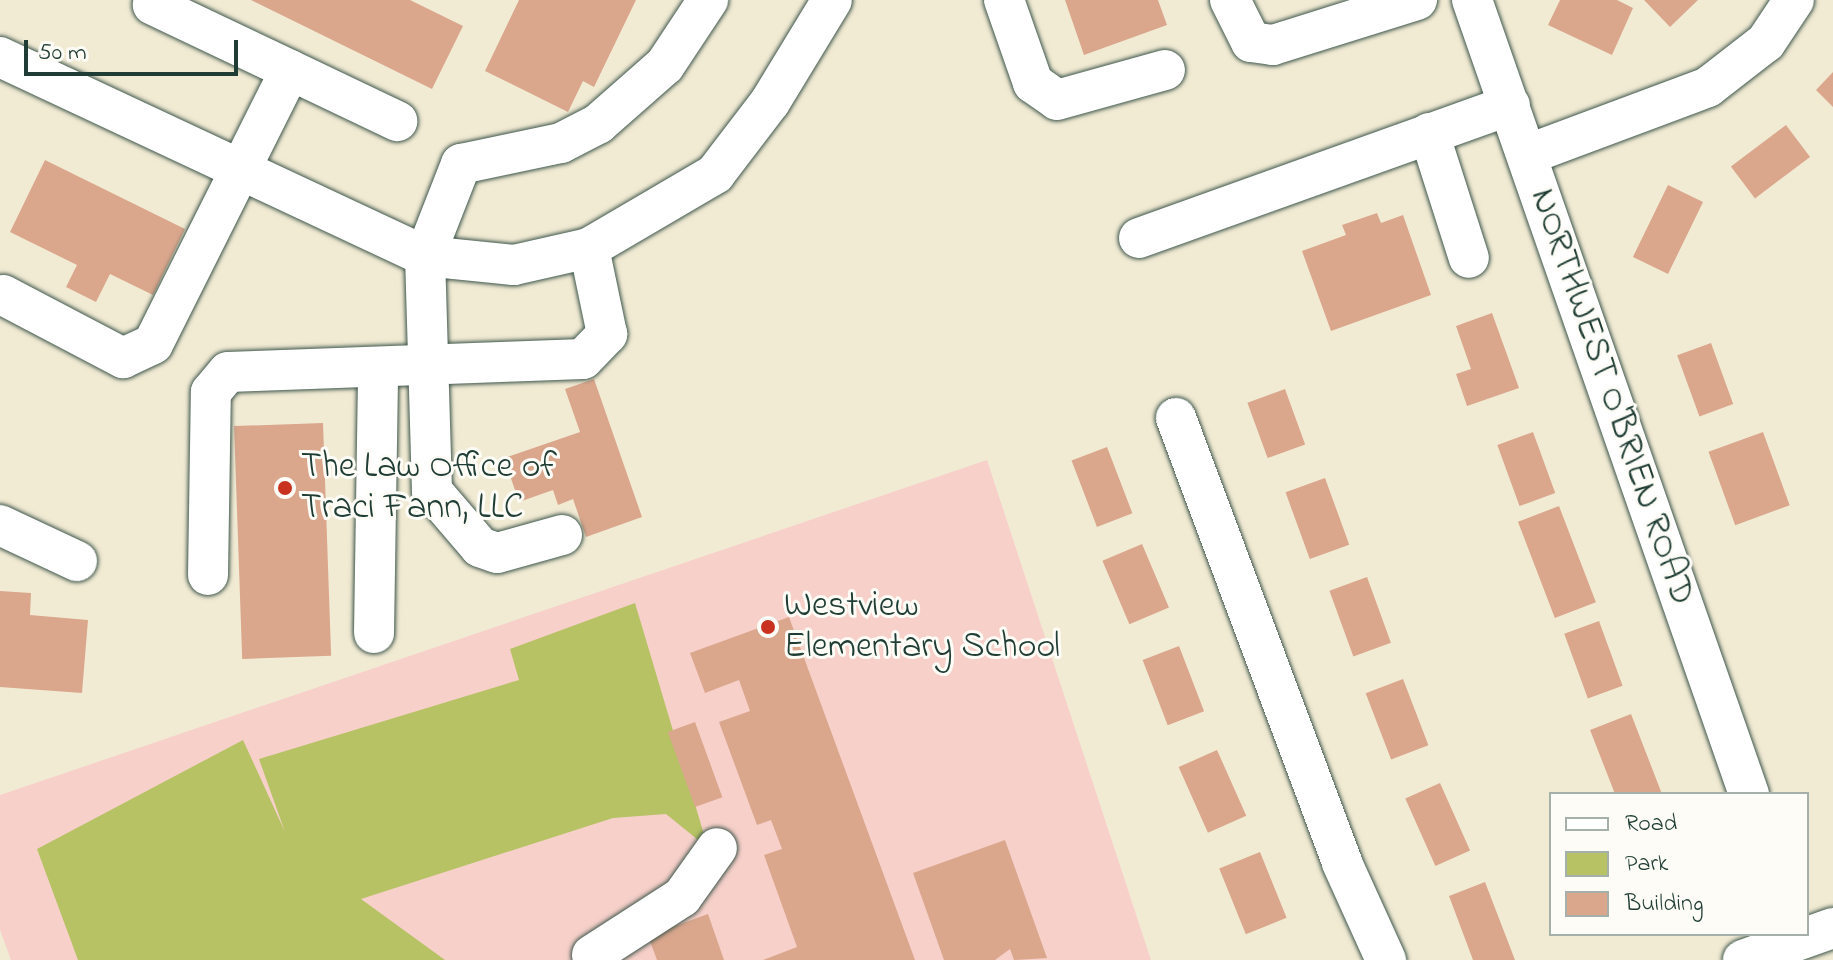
<!DOCTYPE html>
<html>
<head>
<meta charset="utf-8">
<style>
	body { margin:0 }
	#map { position:relative; width:1833px; height:960px; overflow:hidden; background:#f2ebd4; font-family:"Indie Flower",sans-serif }
	div>[style] { position:absolute }
	[style*='--x'] { left:calc(var(--x)*1px); top:calc(var(--y)*1px); width:calc(var(--w)*1px); rotate:calc(var(--a)*1deg) }
	.built>* { inset:0; background:#f7d0ca }
	.green>* { inset:0; background:#b6c264 }
	.building>* { inset:0; background:#daa78d; transform-origin:0 0 }
	.roads { filter:drop-shadow(0 0 2px #3f574c) drop-shadow(0 0 2px #3f574c) }
	.minor>* { height:40px; margin:-20px; padding:0 20px; transform-origin:20px; border-radius:20px; background:#fff }
	.dots>* { width:22px; height:22px; translate:-50% -50%; box-sizing:border-box; border:4px solid #fdfcf7; border-radius:50% }
	span { translate:-50% -50%; white-space:nowrap; text-align:center; line-height:1.15; -webkit-text-stroke:6px #fdfcf7; paint-order:stroke }
	.street-label { font-size:36px; color:#1f3d34 }
	.poi-label { font-size:36px; color:#1f3d34 }
	.left { translate:0 -50%; text-align:left }
	.legend { position:absolute; left:1549px; top:792px; width:260px; height:144px; box-sizing:border-box; background:#fdfcf7; border:2px solid #a4b0a9; margin:0; padding:10px 14px; list-style:none; font-size:24px; color:#1f3d34 }
	.legend li { display:flex; align-items:center; gap:16px; height:40px }
	.legend b { width:40px; border:2px solid #a4b0a9 }
	.scale { position:absolute; left:24px; top:40px; width:214px; height:36px; box-sizing:border-box; border:4px solid #1f3d34; border-top:0; padding-left:10px; font-size:24px; line-height:28px; white-space:nowrap; color:#1f3d34; -webkit-text-stroke:6px #fdfcf7; paint-order:stroke }
</style>
</head>
<body>
<div id="map">
	<div class="built">
		<div style="clip-path:polygon(987px 460px,1151px 960px,11px 960px,0 930px,0 795px)"></div>
	</div>
	<div class="green">
		<div style="clip-path:polygon(635px 603px,708px 848px,666px 814px,613px 818px,361px 899px,445px 960px,78px 960px,37px 849px,243px 740px,285px 832px,259px 759px,519px 680px,510px 649px)"></div>
	</div>
	<div class="building">
		<div style="clip-path:polygon(251px 0,410px 0,463px 26px,432px 89px)"></div>
		<div style="clip-path:polygon(519px 0,636px 0,594px 87px,583px 81px,568px 112px,485px 71px)"></div>
		<div style="clip-path:polygon(1065px 0,1158px 0,1167px 25px,1084px 55px)"></div>
		<div style="clip-path:polygon(1560px 0,1617px 0,1633px 8px,1612px 55px,1548px 25px)"></div>
		<div style="clip-path:polygon(1644px 0,1698px 0,1670px 27px)"></div>
		<div style="clip-path:polygon(1833px 72px,1833px 107px,1816px 90px)"></div>
		<div style="left:1786px;top:125px;width:40px;height:69px;rotate:53deg"></div>
		<div style="clip-path:polygon(45px 160px,185px 229px,153px 295px,110px 274px,96px 302px,66px 287px,77px 265px,10px 232px)"></div>
		<div style="left:1668px;top:185px;width:39px;height:80px;rotate:26deg"></div>
		<div style="clip-path:polygon(1377px 213px,1381px 223px,1403px 215px,1431px 295px,1331px 331px,1302px 251px,1346px 235px,1342px 225px)"></div>
		<div style="clip-path:polygon(1492px 313px,1519px 388px,1467px 406px,1456px 374px,1471px 369px,1456px 326px)"></div>
		<div style="left:1711px;top:343px;width:65px;height:36px;rotate:70deg"></div>
		<div style="clip-path:polygon(594px 379px,642px 517px,586px 537px,573px 499px,558px 505px,553px 490px,519px 502px,504px 458px,580px 432px,565px 389px)"></div>
		<div style="left:1285px;top:389px;width:59px;height:40px;rotate:70deg"></div>
		<div style="left:323px;top:423px;width:233px;height:89px;rotate:88deg"></div>
		<div style="left:1533px;top:432px;width:65px;height:38px;rotate:70deg"></div>
		<div style="left:1763px;top:432px;width:78px;height:58px;rotate:70deg"></div>
		<div style="left:1107px;top:447px;width:71px;height:38px;rotate:69deg"></div>
		<div style="left:1325px;top:478px;width:71px;height:42px;rotate:70deg"></div>
		<div style="left:1559px;top:506px;width:103px;height:44px;rotate:69deg"></div>
		<div style="left:1142px;top:544px;width:69px;height:43px;rotate:67deg"></div>
		<div style="left:1367px;top:577px;width:70px;height:40px;rotate:70deg"></div>
		<div style="clip-path:polygon(0 591px,31px 593px,30px 615px,88px 620px,82px 693px,0 687px)"></div>
		<div style="clip-path:polygon(789px 617px,915px 960px,763px 960px,797px 947px,764px 855px,782px 849px,771px 820px,757px 825px,719px 722px,750px 711px,739px 680px,705px 693px,690px 653px)"></div>
		<div style="left:1599px;top:621px;width:69px;height:37px;rotate:70deg"></div>
		<div style="left:1179px;top:646px;width:70px;height:39px;rotate:69deg"></div>
		<div style="left:1403px;top:679px;width:71px;height:40px;rotate:69deg"></div>
		<div style="clip-path:polygon(1631px 714px,1662px 794px,1615px 794px,1590px 730px)"></div>
		<div style="left:695px;top:722px;width:80px;height:29px;rotate:70deg"></div>
		<div style="left:1217px;top:750px;width:72px;height:42px;rotate:66deg"></div>
		<div style="left:1440px;top:783px;width:74px;height:38px;rotate:66deg"></div>
		<div style="clip-path:polygon(1005px 840px,1047px 958px,1014px 960px,1010px 949px,995px 960px,944px 960px,913px 873px)"></div>
		<div style="left:1260px;top:852px;width:71px;height:44px;rotate:68deg"></div>
		<div style="clip-path:polygon(1485px 882px,1515px 960px,1473px 960px,1449px 896px)"></div>
		<div style="clip-path:polygon(708px 914px,724px 960px,657px 960px,648px 936px)"></div>
	</div>
	<div class="roads">
		<div class="minor">
			<div style="--x:1004;--y:0;--w:88;--a:70.7"></div>
			<div style="--x:1033;--y:83;--w:29;--a:35"></div>
			<div style="--x:1057;--y:100;--w:112;--a:-15.5"></div>
			<div style="--x:1230;--y:0;--w:47;--a:63.4"></div>
			<div style="--x:1251;--y:42;--w:22;--a:8"></div>
			<div style="--x:1273;--y:45;--w:151;--a:-17.4"></div>
			<div style="--x:1472;--y:0;--w:841;--a:70.77"></div>
			<div style="--x:0;--y:57;--w:469;--a:25.1"></div>
			<div style="--x:425;--y:256;--w:89;--a:5.8"></div>
			<div style="--x:514;--y:265;--w:77;--a:-12.8"></div>
			<div style="--x:589;--y:248;--w:146;--a:-30.4"></div>
			<div style="--x:715;--y:174;--w:91;--a:-52.6"></div>
			<div style="--x:770;--y:102;--w:119;--a:-58.7"></div>
			<div style="--x:290;--y:70;--w:119;--a:25.5"></div>
			<div style="--x:1429;--y:133;--w:131;--a:72.3"></div>
			<div style="--x:1529;--y:154;--w:191;--a:-20.5"></div>
			<div style="--x:1708;--y:87;--w:73;--a:-37.8"></div>
			<div style="--x:1766;--y:42;--w:50;--a:-56.3"></div>
			<div style="--x:1139;--y:238;--w:394;--a:-19.7"></div>
			<div style="--x:3;--y:295;--w:136;--a:27.7"></div>
			<div style="--x:123;--y:358;--w:33;--a:-25"></div>
			<div style="--x:153;--y:344;--w:306;--a:-63.4"></div>
			<div style="--x:290;--y:70;--w:152;--a:-154.6"></div>
			<div style="--x:1176;--y:418;--w:475;--a:69.5"></div>
			<div style="--x:1342;--y:863;--w:107;--a:65.6"></div>
			<div style="--x:0;--y:525;--w:85;--a:25.1"></div>
			<div style="--x:562;--y:535;--w:67;--a:164.5"></div>
			<div style="--x:497;--y:553;--w:18;--a:-161"></div>
			<div style="--x:480;--y:547;--w:74;--a:-130.6"></div>
			<div style="--x:432;--y:491;--w:235;--a:-91.7"></div>
			<div style="--x:425;--y:256;--w:99;--a:-68.6"></div>
			<div style="--x:461;--y:164;--w:102;--a:-11.9"></div>
			<div style="--x:561;--y:143;--w:42;--a:-27.2"></div>
			<div style="--x:598;--y:124;--w:89;--a:-41.4"></div>
			<div style="--x:665;--y:65;--w:78;--a:-56.5"></div>
			<div style="--x:208;--y:575;--w:183;--a:-89.1"></div>
			<div style="--x:211;--y:392;--w:26;--a:-50"></div>
			<div style="--x:228;--y:372;--w:355;--a:-2.1"></div>
			<div style="--x:583;--y:359;--w:35;--a:-46"></div>
			<div style="--x:607;--y:334;--w:88;--a:-101.8"></div>
			<div style="--x:374;--y:633;--w:265;--a:-89.1"></div>
			<div style="--x:592;--y:955;--w:107;--a:-32.8"></div>
			<div style="--x:682;--y:897;--w:60;--a:-54.5"></div>
			<div style="--x:1743;--y:960;--w:96;--a:-19.6"></div>
		</div>
	</div>
	<div class="dots">
		<div style="left:285px;top:488px;background:#c8321e"></div>
		<div style="left:768px;top:627px;background:#c8321e"></div>
	</div>
	<div class="street-label">
		<span style="left:1611px;top:397px;rotate:71deg">NORTHWEST O'BRIEN ROAD</span>
	</div>
	<div class="poi-label">
		<span class="left" style="left:301px;top:488px">The Law Office of<br>Traci Fann, LLC</span>
		<span class="left" style="left:784px;top:627px">Westview<br>Elementary School</span>
	</div>
	<ul class="legend">
	<li><b style="height:10px;background:#fff"></b>Road</li>
	<li><b style="height:22px;background:#b6c264"></b>Park</li>
	<li><b style="height:22px;background:#daa78d"></b>Building</li>
	</ul>
	<div class="scale">50 m</div>
</div>
</body>
</html>
